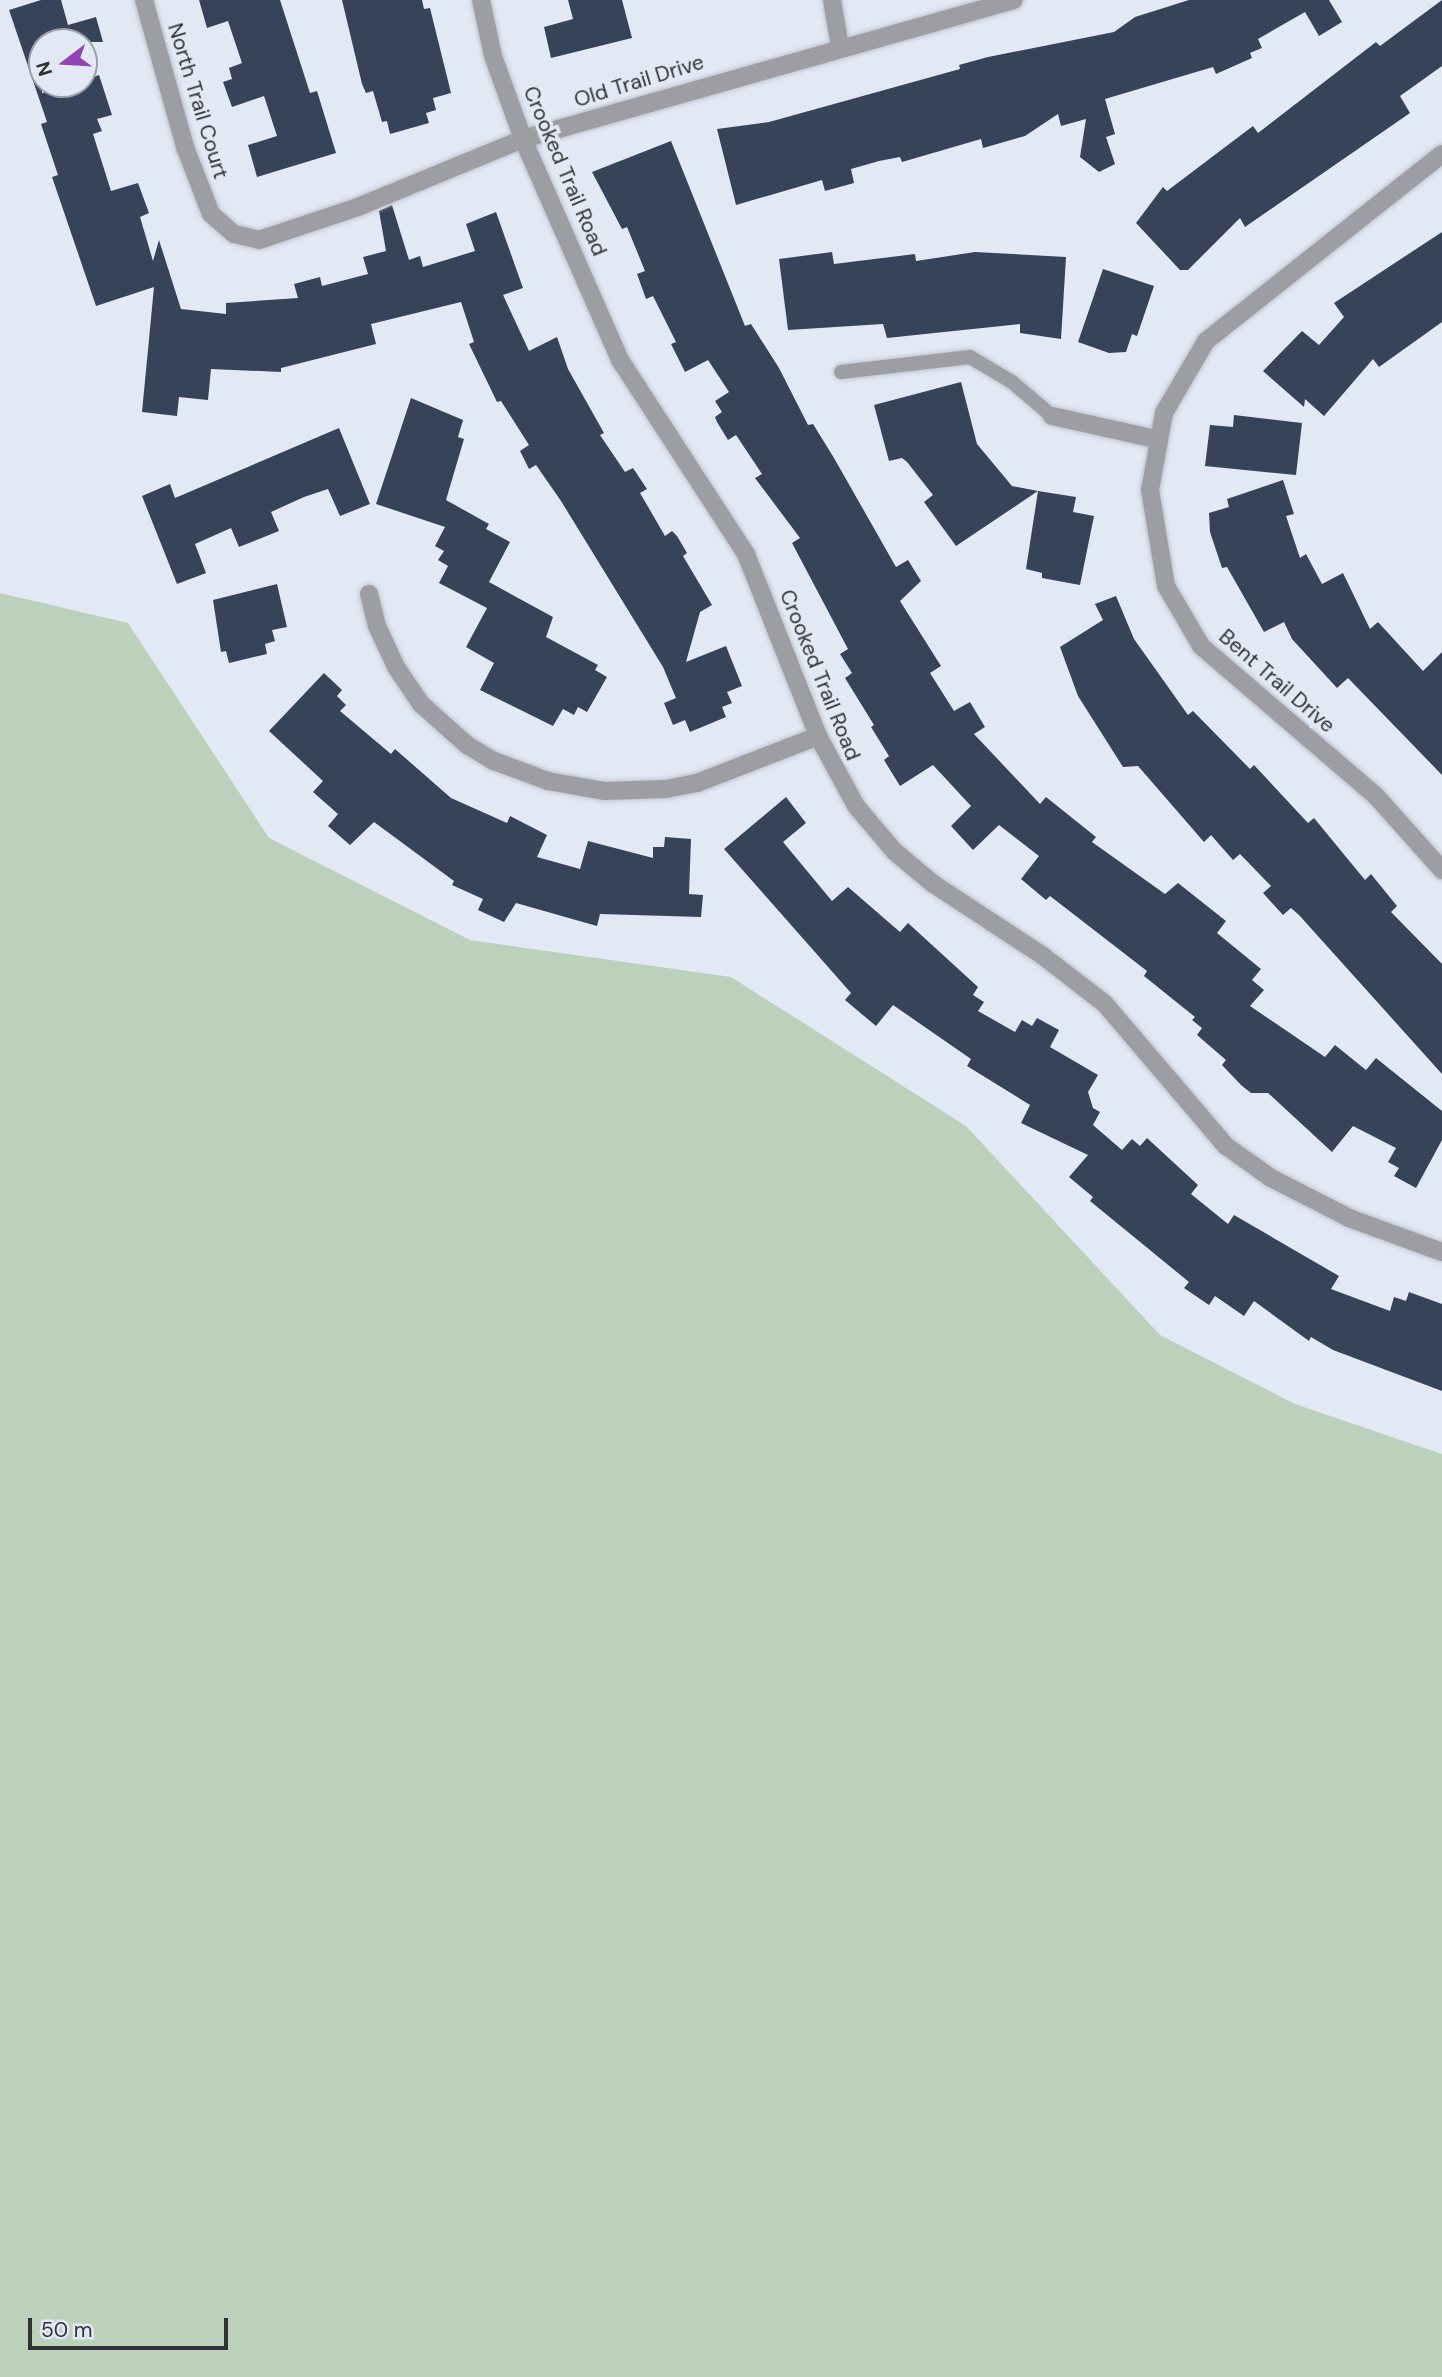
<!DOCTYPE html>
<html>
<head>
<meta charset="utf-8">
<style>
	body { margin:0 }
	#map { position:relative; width:1442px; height:2377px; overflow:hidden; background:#e3e9f4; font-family:"DM Sans",sans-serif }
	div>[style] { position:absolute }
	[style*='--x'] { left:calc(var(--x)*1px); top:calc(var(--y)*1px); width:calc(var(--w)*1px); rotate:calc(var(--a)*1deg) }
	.green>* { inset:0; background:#bdd0bc }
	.building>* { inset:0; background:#374359 }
	.roads { filter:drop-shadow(0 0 2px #bfc4ce) drop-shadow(0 0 2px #bfc4ce) }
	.lane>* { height:14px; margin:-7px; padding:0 7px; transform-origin:7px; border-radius:7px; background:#9d9ea3 }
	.street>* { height:18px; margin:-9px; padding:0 9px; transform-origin:9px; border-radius:9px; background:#9d9ea3 }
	span { translate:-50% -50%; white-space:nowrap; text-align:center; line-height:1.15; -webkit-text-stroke:7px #e3e9f4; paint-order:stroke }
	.street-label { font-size:21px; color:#2e3135 }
	.north { position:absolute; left:28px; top:28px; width:70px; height:70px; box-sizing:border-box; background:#e3e9f4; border:2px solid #9b9fa8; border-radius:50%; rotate:253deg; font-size:19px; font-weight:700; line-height:28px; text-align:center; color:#2e3135 }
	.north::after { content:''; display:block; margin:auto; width:24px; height:32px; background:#9045b6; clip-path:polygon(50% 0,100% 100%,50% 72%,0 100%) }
	.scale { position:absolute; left:28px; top:2318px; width:200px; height:32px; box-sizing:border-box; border:4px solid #2e3135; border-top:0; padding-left:9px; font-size:21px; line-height:24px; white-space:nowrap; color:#2e3135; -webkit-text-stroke:5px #e3e9f4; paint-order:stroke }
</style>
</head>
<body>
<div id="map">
	<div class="green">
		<div style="clip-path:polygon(0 593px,128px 623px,269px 838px,470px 940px,731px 977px,966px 1126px,1160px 1335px,1295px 1404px,1442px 1454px,1442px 2377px,0 2377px)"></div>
	</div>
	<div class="building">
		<div style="clip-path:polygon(41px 0,61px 0,68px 25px,96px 17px,103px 42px,42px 42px,42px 93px,84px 84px,84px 80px,99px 75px,112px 115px,97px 119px,102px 131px,93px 134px,111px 191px,138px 183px,149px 213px,140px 217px,153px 261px,159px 240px,181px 309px,226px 314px,226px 303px,298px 298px,294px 284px,320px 277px,322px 286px,368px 274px,363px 257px,386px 251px,379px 211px,392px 205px,409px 260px,420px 256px,423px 267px,475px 251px,466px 224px,496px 212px,523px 288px,503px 295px,529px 351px,557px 337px,568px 369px,604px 433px,600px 435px,625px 472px,633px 468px,647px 489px,640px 493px,665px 536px,672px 531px,677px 536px,687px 553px,683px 556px,712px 605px,700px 612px,686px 662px,726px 646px,742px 686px,727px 692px,732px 703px,722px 707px,726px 717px,690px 732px,685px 720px,673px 725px,664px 703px,676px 698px,663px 667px,561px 501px,536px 465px,529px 469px,520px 451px,529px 445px,501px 401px,497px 402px,469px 344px,474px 342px,461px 302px,371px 324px,376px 344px,281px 368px,281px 372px,211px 369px,208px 400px,179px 397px,177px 416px,142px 412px,154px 287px,96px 306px,52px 177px,58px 175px,41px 124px,47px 122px,9px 10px)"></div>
		<div style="clip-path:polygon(199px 0,280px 0,310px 93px,317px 91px,336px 153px,257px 177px,248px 145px,277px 136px,264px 96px,232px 107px,223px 82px,232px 79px,229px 68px,242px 63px,228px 21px,207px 28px)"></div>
		<div style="clip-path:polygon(342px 0,422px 0,424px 9px,430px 8px,451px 93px,433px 98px,436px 110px,426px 113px,429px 123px,390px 134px,387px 121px,382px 122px,373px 91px,366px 93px,362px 84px)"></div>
		<div style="clip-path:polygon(568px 0,622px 0,632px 38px,551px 58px,544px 27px,573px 19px)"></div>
		<div style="clip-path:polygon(1189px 0,1329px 0,1342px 22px,1319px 36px,1305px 12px,1258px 39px,1262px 48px,1250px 53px,1252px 58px,1216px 74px,1213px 67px,1105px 99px,1115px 134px,1106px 137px,1115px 164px,1099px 172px,1080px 157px,1086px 119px,1061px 126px,1058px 114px,1025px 136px,983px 148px,981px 139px,902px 162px,900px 157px,879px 161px,851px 169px,854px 183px,825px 191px,822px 180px,736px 205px,717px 129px,769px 122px,960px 69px,959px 65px,988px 57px,1114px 32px,1135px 17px)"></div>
		<div style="clip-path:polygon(1442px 0,1442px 66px,1400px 96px,1410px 113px,1245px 227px,1240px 218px,1188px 270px,1180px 270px,1136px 223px,1163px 187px,1167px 191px,1253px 126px,1258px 133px,1376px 42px,1380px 46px)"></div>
		<div style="clip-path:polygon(671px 141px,745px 326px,751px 324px,779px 368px,808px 425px,813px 424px,834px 458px,896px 567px,908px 560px,921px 581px,900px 601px,941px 666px,930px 673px,954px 711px,970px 702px,985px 727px,974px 734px,1040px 804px,1046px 797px,1096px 837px,1092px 842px,1165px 894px,1178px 883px,1226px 921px,1217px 933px,1261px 969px,1252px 980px,1264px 990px,1250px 1006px,1325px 1057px,1335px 1045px,1366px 1070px,1376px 1058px,1442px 1111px,1442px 1140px,1416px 1188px,1394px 1176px,1399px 1168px,1388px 1162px,1396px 1148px,1353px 1126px,1332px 1152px,1268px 1093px,1251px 1093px,1241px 1085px,1222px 1065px,1226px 1060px,1197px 1035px,1202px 1028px,1192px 1020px,1195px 1017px,1144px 976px,1147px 971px,1050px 896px,1046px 900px,1021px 879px,1039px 856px,999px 825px,973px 850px,951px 826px,971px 806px,933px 765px,900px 786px,884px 760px,889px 756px,871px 727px,874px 725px,845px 678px,852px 673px,840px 654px,848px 649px,792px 543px,800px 538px,755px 478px,762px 474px,736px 435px,728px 440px,717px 422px,715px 417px,722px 412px,715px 401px,729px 392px,708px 360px,685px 372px,671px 344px,676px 342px,653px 296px,646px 299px,637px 274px,645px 271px,627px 227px,622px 229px,592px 172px)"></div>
		<div style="clip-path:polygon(1442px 232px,1442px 322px,1379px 367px,1373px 359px,1324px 416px,1305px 399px,1304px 407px,1263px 371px,1302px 331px,1319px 345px,1344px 317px,1334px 303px)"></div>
		<div style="clip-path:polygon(832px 252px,834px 264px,915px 254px,916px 261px,975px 252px,1066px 257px,1061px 339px,1020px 333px,1020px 324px,887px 338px,883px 324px,788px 330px,779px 259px)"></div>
		<div style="clip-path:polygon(1103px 269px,1154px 286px,1137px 336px,1132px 334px,1126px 352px,1109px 353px,1078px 342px)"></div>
		<div style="clip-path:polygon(961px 382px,977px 444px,1012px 486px,1038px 491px,956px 546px,924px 502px,933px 495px,907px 462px,902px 458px,889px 461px,874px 405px)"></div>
		<div style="clip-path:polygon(411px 398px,463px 420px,458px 437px,464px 439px,446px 500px,489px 524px,486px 529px,510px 542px,489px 582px,553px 617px,546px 637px,598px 665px,595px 670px,607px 677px,587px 712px,578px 707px,574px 715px,563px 709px,553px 726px,480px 690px,494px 663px,466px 647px,487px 608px,439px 583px,448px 566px,438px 560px,444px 551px,435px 546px,445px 527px,376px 504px)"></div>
		<div style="clip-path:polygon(1234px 415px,1302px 423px,1296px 475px,1205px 466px,1210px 425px,1233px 427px)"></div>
		<div style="clip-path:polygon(339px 428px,370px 504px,340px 516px,328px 489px,304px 497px,271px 512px,279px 531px,239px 547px,231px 528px,195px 544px,206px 573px,177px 584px,142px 496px,170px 484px,175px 498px)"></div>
		<div style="clip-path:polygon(1283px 480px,1294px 514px,1286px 516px,1300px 558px,1306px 554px,1322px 584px,1343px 573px,1370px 629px,1378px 622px,1423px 671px,1442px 652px,1442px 775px,1348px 678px,1337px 688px,1292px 639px,1284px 622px,1264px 632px,1227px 567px,1222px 568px,1210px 532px,1209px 513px,1229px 507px,1227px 499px)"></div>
		<div style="clip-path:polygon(1038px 491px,1076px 497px,1073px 512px,1094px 516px,1080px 585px,1042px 578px,1042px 573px,1026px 569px)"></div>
		<div style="clip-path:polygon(277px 584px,287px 627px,272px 630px,275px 641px,265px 644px,267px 654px,229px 663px,226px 651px,221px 652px,213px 600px)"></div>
		<div style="clip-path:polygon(1116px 596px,1134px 639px,1188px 715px,1193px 711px,1250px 769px,1254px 765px,1308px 823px,1314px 818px,1365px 880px,1371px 874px,1397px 906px,1391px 912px,1442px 964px,1442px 1074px,1299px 915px,1291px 908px,1283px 915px,1263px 893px,1271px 886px,1240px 854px,1233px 860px,1211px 835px,1204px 842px,1138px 766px,1123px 767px,1078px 696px,1060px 647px,1103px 620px,1095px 604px)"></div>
		<div style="clip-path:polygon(324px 673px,342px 690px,337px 696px,346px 705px,340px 711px,391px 754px,395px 749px,451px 798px,507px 823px,510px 816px,547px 835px,537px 857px,580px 869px,588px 841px,653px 858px,653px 847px,664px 847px,665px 837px,691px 839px,689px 894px,703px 895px,701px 917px,600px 914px,597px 926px,516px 903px,504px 922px,478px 910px,483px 899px,452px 885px,454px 881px,374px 822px,350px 845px,328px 826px,338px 814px,313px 792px,323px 781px,269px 731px)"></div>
		<div style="clip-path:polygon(786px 797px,806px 823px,783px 842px,832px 901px,848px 887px,900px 932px,908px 923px,978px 987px,973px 995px,984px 1002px,978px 1011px,1015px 1032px,1022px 1020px,1032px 1026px,1037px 1018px,1059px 1030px,1050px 1047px,1098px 1075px,1088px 1092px,1093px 1108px,1100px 1112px,1093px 1125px,1122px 1150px,1132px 1139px,1140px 1146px,1147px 1138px,1198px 1185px,1191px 1194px,1228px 1224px,1234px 1215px,1339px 1276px,1331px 1289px,1390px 1311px,1394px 1297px,1406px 1301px,1409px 1292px,1442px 1304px,1442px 1391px,1333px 1350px,1311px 1337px,1309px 1341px,1254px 1301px,1244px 1316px,1215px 1296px,1209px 1305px,1184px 1288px,1189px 1282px,1090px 1201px,1093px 1197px,1069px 1177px,1088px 1155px,1021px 1123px,1030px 1105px,967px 1066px,971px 1059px,893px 1005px,876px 1026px,845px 1000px,851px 993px,724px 849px)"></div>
	</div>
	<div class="roads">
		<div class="lane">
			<div style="--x:841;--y:372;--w:130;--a:-6.6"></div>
			<div style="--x:970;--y:357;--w:49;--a:30.8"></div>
			<div style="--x:1012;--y:382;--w:52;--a:40.4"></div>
		</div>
		<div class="street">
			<div style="--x:144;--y:0;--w:153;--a:74.4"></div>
			<div style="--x:185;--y:147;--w:72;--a:68.8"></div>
			<div style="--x:211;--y:214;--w:30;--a:41"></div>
			<div style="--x:234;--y:234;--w:26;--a:13"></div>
			<div style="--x:259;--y:240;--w:104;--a:-18.4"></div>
			<div style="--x:358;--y:207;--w:178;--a:-22.4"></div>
			<div style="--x:523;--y:139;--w:510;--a:-15.81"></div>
			<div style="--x:481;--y:0;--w:57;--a:77.9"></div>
			<div style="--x:493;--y:56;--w:88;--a:70.1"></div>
			<div style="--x:523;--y:139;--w:241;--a:66.3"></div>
			<div style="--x:620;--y:360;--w:231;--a:57"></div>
			<div style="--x:746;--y:554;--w:196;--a:68.4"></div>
			<div style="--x:818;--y:736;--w:80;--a:61.5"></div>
			<div style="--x:856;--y:806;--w:59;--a:49.8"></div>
			<div style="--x:894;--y:851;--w:50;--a:40.1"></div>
			<div style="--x:932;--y:883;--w:133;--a:33.3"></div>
			<div style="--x:1043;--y:956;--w:78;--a:37.7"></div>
			<div style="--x:1105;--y:1004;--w:187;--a:49.6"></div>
			<div style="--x:1226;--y:1146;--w:55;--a:35.4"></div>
			<div style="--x:1271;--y:1178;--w:88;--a:27.1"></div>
			<div style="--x:1349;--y:1218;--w:99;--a:20.1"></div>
			<div style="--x:832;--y:0;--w:48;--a:80.3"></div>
			<div style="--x:1442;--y:154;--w:301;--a:141.6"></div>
			<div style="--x:1206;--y:341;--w:83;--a:120.3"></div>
			<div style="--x:1164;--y:413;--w:78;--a:100.3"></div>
			<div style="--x:1150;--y:490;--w:97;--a:80.5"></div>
			<div style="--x:1166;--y:586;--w:69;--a:59.7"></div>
			<div style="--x:1201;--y:646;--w:229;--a:40.6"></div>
			<div style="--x:1375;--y:795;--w:101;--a:48.2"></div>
			<div style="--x:1052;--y:416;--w:107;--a:12.5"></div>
			<div style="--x:369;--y:594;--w:33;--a:76"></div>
			<div style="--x:377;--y:626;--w:45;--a:65.1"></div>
			<div style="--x:396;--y:667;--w:45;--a:56"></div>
			<div style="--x:421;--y:704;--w:62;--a:41.7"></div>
			<div style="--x:467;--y:745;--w:31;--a:31"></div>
			<div style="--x:494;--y:761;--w:58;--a:20.3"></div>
			<div style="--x:548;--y:781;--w:58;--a:10"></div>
			<div style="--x:605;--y:791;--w:61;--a:-1.9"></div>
			<div style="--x:666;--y:789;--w:32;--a:-11"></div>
			<div style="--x:697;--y:783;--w:130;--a:-21.2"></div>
		</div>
	</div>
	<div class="street-label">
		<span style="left:639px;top:81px;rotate:-17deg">Old Trail Drive</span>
		<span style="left:198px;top:101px;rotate:73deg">North Trail Court</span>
		<span style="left:565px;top:171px;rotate:67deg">Crooked Trail Road</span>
		<span style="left:820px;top:675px;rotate:68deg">Crooked Trail Road</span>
		<span style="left:1277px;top:681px;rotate:41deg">Bent Trail Drive</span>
	</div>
	<div class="north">N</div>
	<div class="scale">50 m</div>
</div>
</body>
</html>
